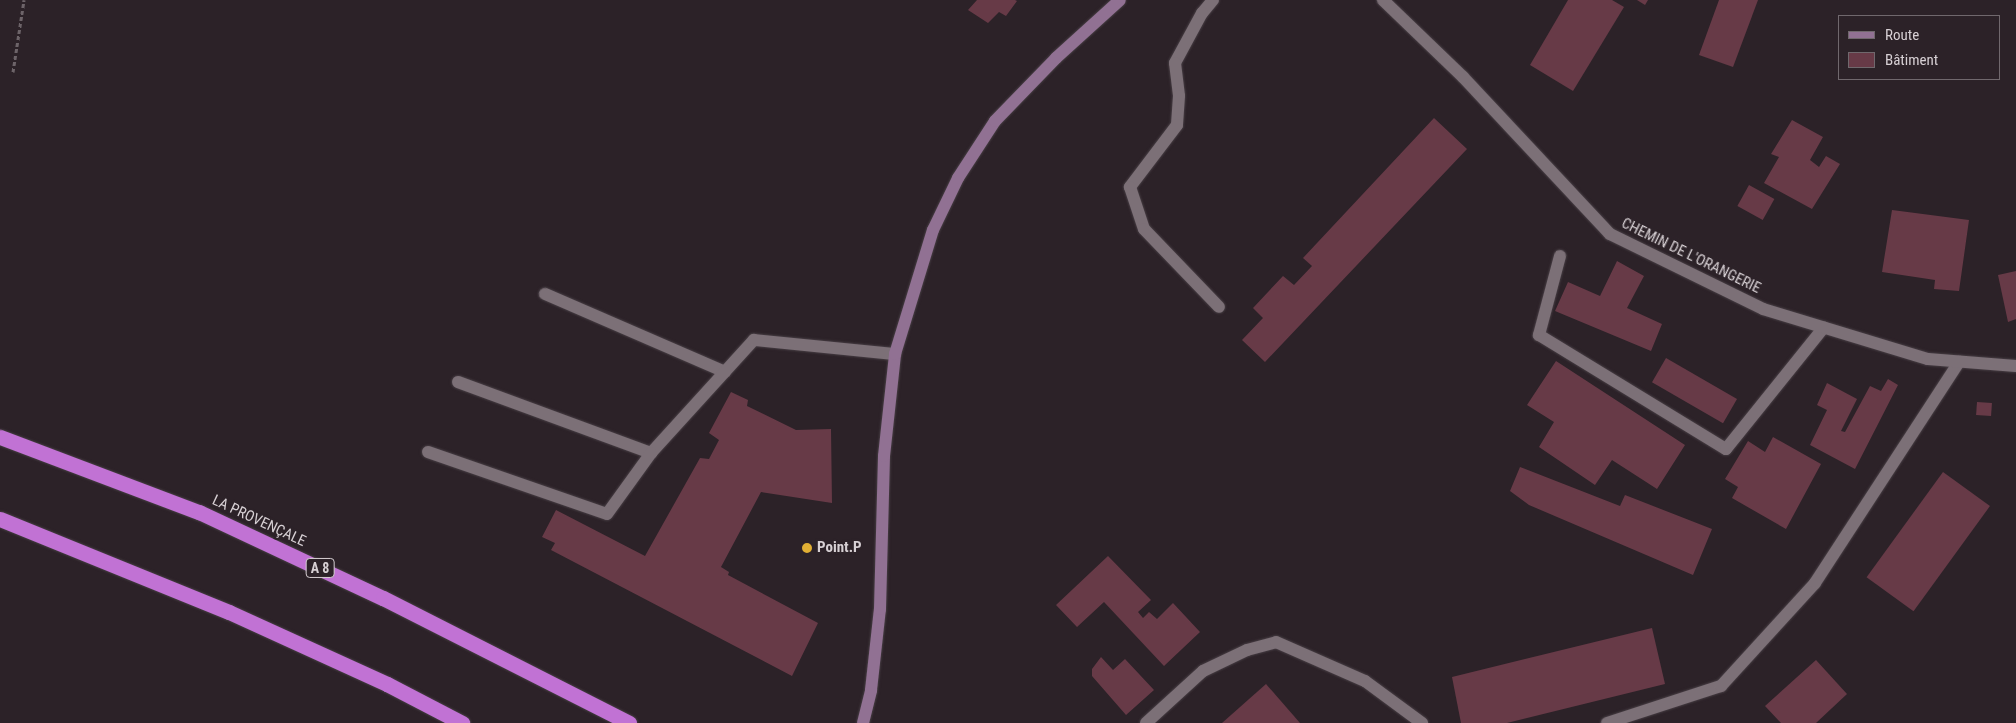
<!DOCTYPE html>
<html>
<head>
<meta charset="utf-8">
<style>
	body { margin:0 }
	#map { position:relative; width:2016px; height:723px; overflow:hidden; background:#2c2228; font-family:"Roboto Condensed",sans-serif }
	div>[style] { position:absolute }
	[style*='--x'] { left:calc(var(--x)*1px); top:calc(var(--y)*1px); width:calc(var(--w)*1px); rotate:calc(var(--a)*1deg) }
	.building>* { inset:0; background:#673a47; transform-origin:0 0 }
	.path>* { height:3px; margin-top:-1.5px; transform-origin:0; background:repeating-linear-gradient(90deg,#6d6469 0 4px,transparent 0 6.5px) }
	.roads { filter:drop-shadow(0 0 1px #473e44) drop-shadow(0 0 1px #473e44) }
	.lane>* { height:12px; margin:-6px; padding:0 6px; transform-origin:6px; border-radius:6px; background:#7c7077 }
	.street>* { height:12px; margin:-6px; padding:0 6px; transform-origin:6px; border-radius:6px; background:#7c7077 }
	.secondary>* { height:12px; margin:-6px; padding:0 6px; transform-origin:6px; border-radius:6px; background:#917193 }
	.highway>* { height:15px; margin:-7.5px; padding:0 7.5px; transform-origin:7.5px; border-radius:7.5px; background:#c172d4 }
	.dots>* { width:14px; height:14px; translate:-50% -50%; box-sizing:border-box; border:2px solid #2c2228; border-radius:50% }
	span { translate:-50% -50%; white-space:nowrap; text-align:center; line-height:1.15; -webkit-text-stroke:4.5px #2c2228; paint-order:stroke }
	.shield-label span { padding:1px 4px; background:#2c2228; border:1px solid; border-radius:4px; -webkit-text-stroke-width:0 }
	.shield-label { font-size:14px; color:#d7d0d4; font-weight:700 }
	.street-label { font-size:15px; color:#d7d0d4 }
	.poi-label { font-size:15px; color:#d7d0d4; font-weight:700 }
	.left { translate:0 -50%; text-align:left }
	.legend { position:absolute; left:1838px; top:15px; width:162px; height:65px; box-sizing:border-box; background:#2c2228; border:1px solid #70686d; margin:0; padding:6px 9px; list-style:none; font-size:15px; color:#d7d0d4 }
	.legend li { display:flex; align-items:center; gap:10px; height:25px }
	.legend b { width:25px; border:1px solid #70686d }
</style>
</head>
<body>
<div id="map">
	<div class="building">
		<div style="clip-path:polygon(977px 0,1015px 0,1017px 1px,1006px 16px,999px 12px,988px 23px,968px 10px)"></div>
		<div style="clip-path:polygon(1568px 0,1612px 0,1624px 7px,1573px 91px,1530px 65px)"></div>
		<div style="clip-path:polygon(1637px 0,1648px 0,1645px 5px)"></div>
		<div style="clip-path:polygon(1719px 0,1758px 0,1733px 67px,1699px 55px)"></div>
		<div style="clip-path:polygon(1434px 118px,1467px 149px,1265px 362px,1242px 340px,1263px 318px,1253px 308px,1283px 276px,1294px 285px,1312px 266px,1303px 258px)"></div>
		<div style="clip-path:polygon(1792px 120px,1823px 137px,1810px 160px,1819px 167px,1826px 156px,1840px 164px,1812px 209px,1764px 183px,1779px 157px,1771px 154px)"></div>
		<div style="left:1749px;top:185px;width:29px;height:24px;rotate:29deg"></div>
		<div style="clip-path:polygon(1892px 210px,1969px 220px,1959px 291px,1934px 289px,1935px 280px,1882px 272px)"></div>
		<div style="clip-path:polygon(1617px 261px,1644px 276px,1627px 308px,1662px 324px,1651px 351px,1555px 311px,1568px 282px,1600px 296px)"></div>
		<div style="clip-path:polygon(2016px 271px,2016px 319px,2008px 322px,1998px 275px)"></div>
		<div style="left:1666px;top:358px;width:82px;height:28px;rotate:30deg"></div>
		<div style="clip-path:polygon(1556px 361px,1685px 445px,1657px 489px,1612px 460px,1595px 485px,1539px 447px,1554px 422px,1527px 405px)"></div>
		<div style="clip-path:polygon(1888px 379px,1898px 385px,1855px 469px,1810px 445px,1827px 410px,1817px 405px,1827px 383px,1857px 399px,1841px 431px,1845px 432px,1870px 386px,1881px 391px)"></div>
		<div style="clip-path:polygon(731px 392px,748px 400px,747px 406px,796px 430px,831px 429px,832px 503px,761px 492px,721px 567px,729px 572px,728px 575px,818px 623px,792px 676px,551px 550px,555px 543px,542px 537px,556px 510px,645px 556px,700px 458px,709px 459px,719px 440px,709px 433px)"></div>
		<div style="left:1977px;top:402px;width:15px;height:13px;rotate:4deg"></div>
		<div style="clip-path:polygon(1773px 437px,1821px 464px,1786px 529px,1732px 498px,1738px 487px,1725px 479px,1748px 441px,1765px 452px)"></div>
		<div style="clip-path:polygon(1520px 467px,1620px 506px,1625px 495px,1712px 529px,1693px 575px,1529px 505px,1510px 491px)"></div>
		<div style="left:1943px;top:472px;width:58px;height:130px;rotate:36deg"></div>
		<div style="clip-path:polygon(1108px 556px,1151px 600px,1138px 612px,1143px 618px,1149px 612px,1157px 619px,1173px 603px,1200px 632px,1164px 666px,1104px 602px,1077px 627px,1056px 605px)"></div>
		<div style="clip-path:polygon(1652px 628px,1665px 684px,1507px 723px,1461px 723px,1452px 677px)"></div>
		<div style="clip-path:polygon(1101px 657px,1113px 670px,1125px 659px,1154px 690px,1126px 715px,1092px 676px,1092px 669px)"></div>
		<div style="clip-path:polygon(1816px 660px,1847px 694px,1816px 723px,1781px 723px,1765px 706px)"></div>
		<div style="clip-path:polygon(1266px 684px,1300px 723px,1222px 723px)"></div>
	</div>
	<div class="path">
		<div style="--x:13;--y:72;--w:73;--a:-81.3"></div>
	</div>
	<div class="roads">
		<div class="lane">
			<div style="--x:1213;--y:0;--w:17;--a:130"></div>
			<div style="--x:1202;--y:13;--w:57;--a:118.4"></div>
			<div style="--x:1175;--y:63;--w:33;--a:83"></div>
			<div style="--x:1179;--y:96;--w:29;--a:94"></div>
			<div style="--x:1177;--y:125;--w:78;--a:127.2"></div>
			<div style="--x:1130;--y:187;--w:44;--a:71.6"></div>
			<div style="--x:1144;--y:229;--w:108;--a:46.1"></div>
			<div style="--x:1560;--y:256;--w:82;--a:104.9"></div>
			<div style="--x:1539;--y:335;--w:219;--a:31.4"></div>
			<div style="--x:1726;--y:449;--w:156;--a:-51.2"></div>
			<div style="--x:545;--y:294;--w:196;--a:23.4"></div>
			<div style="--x:458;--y:382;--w:206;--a:20.2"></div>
			<div style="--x:651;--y:453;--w:153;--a:-47.7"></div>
			<div style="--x:754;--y:340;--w:142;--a:5.7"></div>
			<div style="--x:428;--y:452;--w:189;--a:19.1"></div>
			<div style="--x:607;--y:514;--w:75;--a:-54.2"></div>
			<div style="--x:1146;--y:723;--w:77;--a:-42.4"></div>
			<div style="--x:1203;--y:671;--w:49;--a:-25.5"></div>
			<div style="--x:1247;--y:650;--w:30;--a:-15"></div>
			<div style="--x:1276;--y:642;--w:97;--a:23.7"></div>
			<div style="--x:1365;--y:681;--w:71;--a:36.4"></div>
			<div style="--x:1607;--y:723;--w:120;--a:-18"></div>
			<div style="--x:1721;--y:686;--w:139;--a:-47.6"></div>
			<div style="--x:1815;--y:583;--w:264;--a:-56.9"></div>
		</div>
		<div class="street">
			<div style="--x:1383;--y:0;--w:111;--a:43.9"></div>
			<div style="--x:1463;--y:77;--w:215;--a:46.9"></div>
			<div style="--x:1610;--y:234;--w:170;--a:26.1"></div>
			<div style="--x:1763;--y:309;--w:172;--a:16.9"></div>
			<div style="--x:1928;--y:359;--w:88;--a:4.5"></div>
		</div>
		<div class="secondary">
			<div style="--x:863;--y:723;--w:34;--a:-76"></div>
			<div style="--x:871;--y:690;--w:81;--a:-83.7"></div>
			<div style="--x:880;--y:609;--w:153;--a:-88.5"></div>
			<div style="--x:884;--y:456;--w:103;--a:-83.8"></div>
			<div style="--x:895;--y:354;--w:130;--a:-73"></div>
			<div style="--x:933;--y:230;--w:58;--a:-64.3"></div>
			<div style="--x:958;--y:178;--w:68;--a:-57"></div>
			<div style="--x:995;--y:121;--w:88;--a:-45.9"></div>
			<div style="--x:1056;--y:58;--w:86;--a:-42.2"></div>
		</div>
		<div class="highway">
			<div style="--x:0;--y:437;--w:213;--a:20.7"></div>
			<div style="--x:199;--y:512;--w:203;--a:25.1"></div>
			<div style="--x:383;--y:598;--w:276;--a:26.9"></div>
			<div style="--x:0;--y:519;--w:247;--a:22.1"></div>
			<div style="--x:229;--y:612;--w:174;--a:24.5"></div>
			<div style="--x:387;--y:684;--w:85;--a:27.5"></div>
		</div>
	</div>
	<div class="dots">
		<div style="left:807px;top:548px;background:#e1af34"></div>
	</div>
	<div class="shield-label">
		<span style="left:320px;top:568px">A 8</span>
	</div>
	<div class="street-label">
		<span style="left:1691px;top:256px;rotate:26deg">CHEMIN DE L'ORANGERIE</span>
		<span style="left:259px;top:521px;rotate:25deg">LA PROVENÇALE</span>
	</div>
	<div class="poi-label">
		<span class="left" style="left:817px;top:548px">Point.P</span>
	</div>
	<ul class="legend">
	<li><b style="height:6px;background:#917193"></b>Route</li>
	<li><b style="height:14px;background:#673a47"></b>Bâtiment</li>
	</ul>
</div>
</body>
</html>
